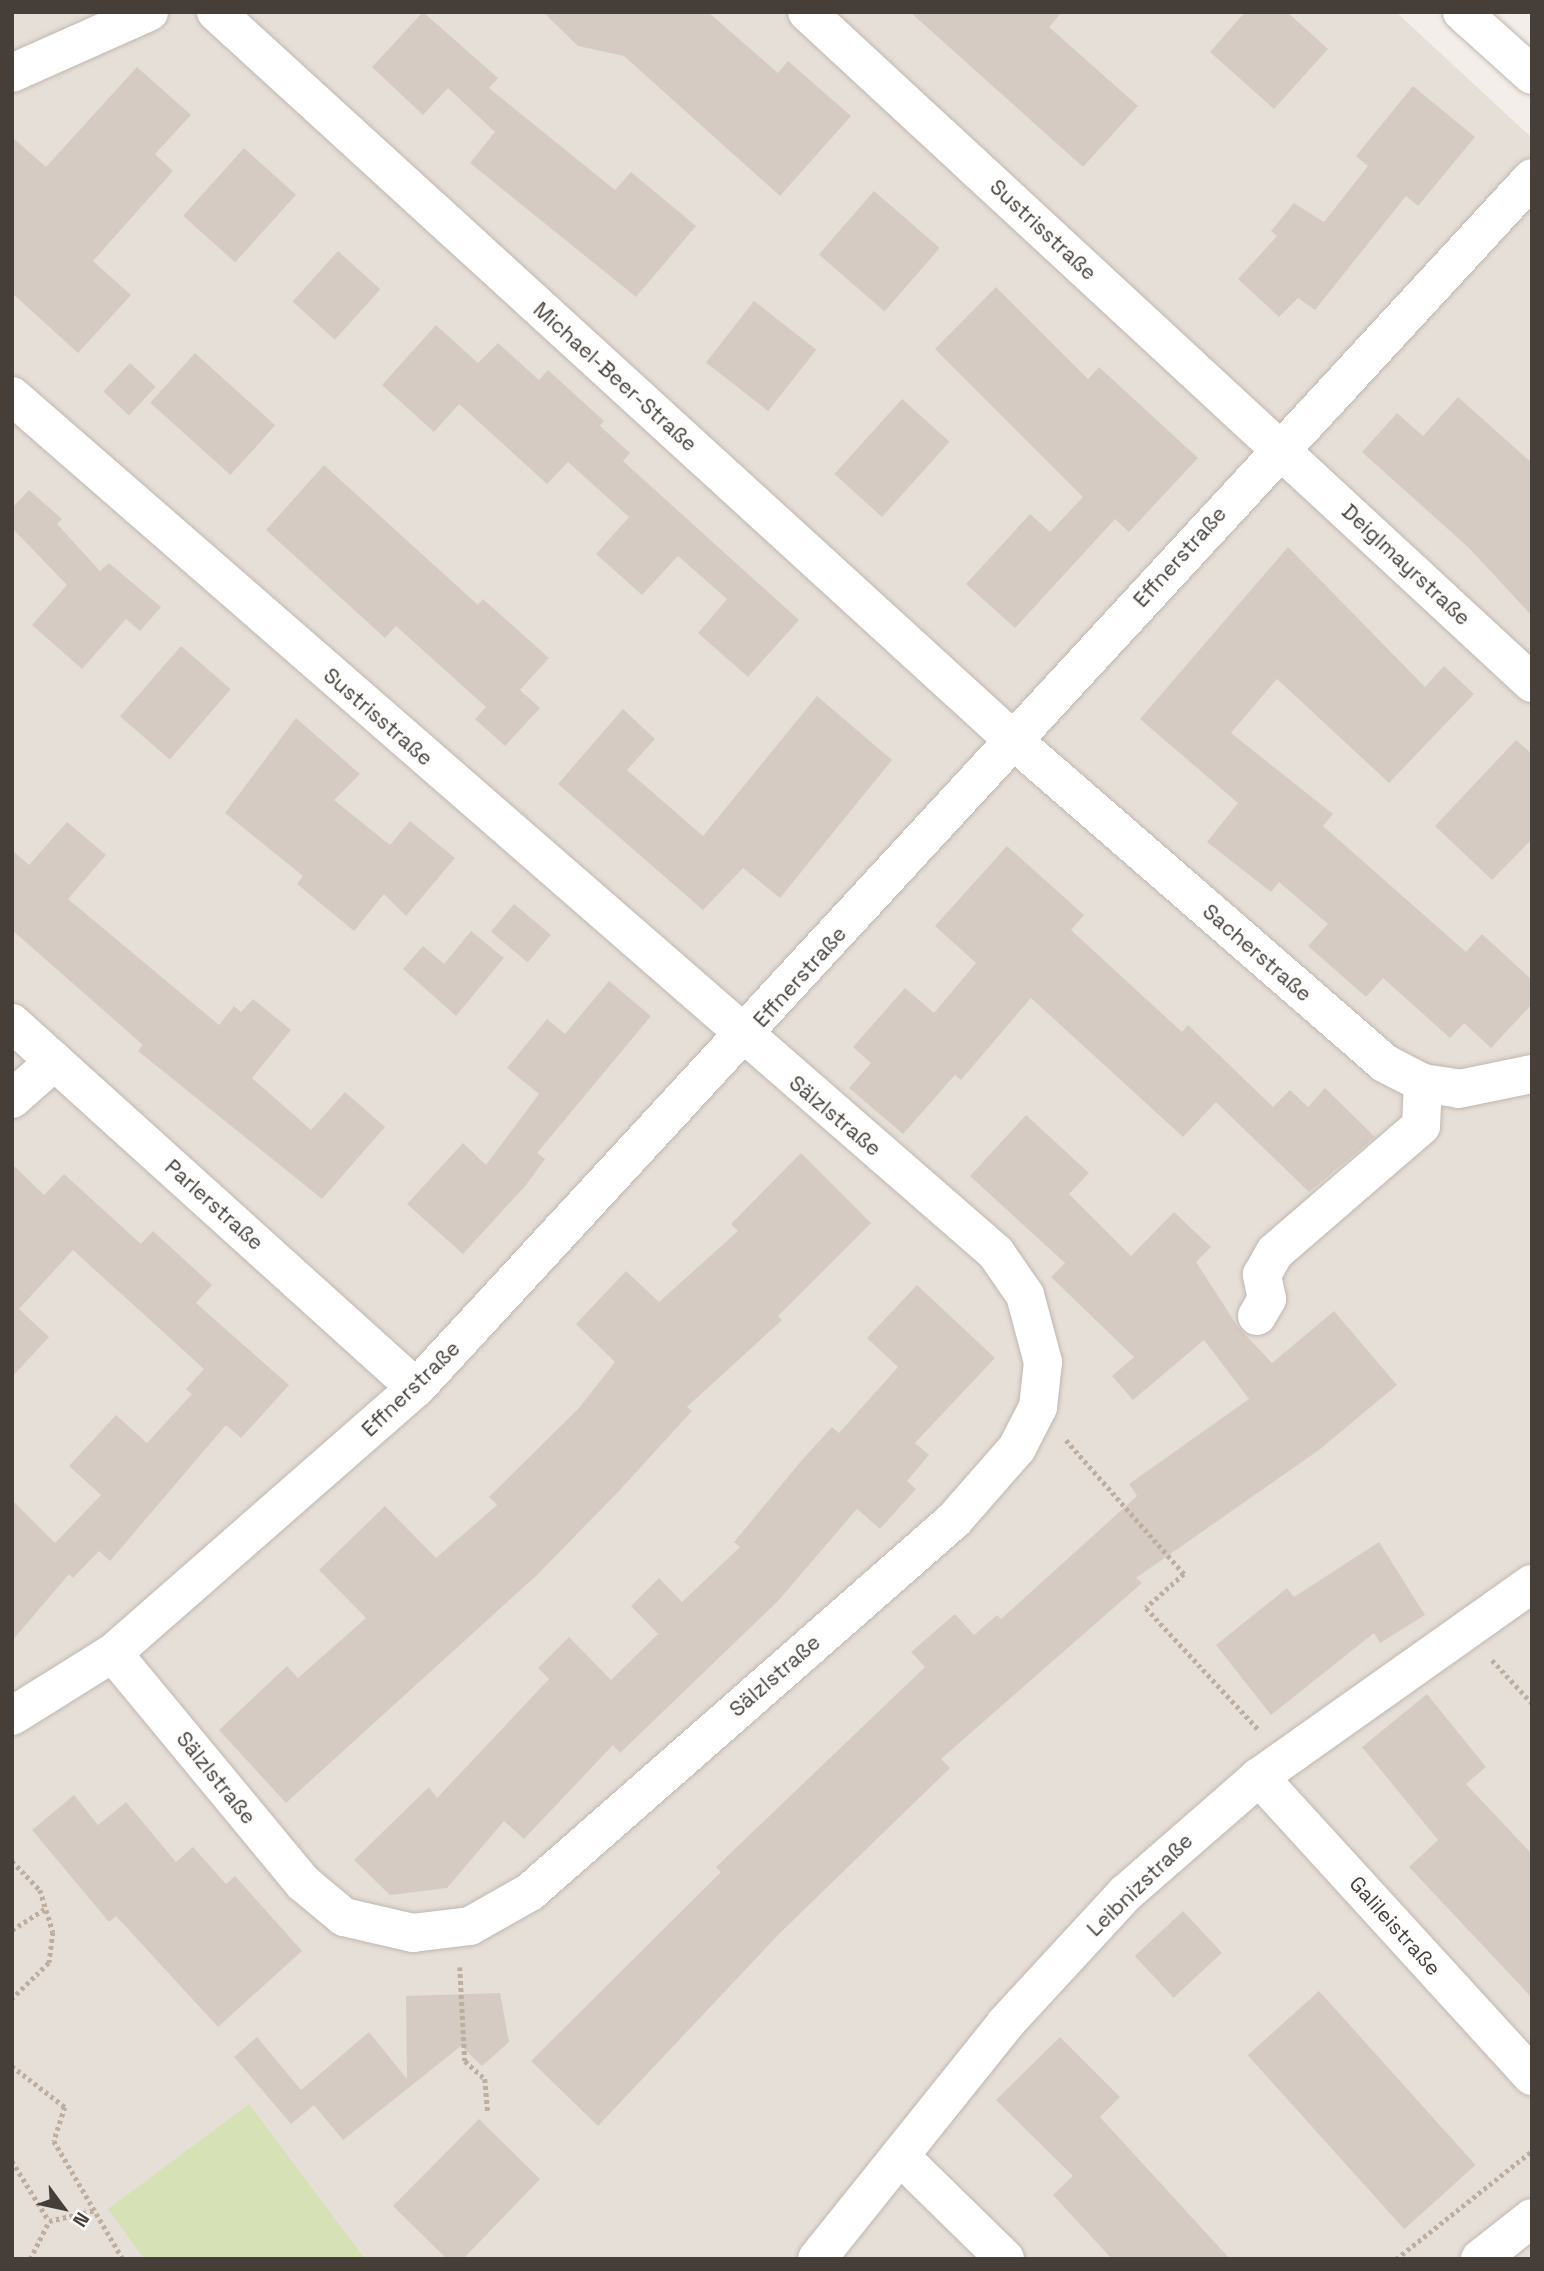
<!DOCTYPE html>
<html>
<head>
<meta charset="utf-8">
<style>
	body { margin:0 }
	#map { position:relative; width:1544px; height:2271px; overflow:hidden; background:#f3eee9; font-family:"Space Grotesk",sans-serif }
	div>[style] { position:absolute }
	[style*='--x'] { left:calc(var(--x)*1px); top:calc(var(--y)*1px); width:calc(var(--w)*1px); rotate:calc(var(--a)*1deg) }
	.residential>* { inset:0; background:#e6dfd8 }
	.green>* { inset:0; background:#d6e2b6 }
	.building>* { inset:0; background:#d6cbc3; transform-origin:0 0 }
	.path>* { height:4.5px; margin-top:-2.25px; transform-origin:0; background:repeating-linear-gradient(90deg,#bdae9f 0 3.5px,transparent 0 7px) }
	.roads { filter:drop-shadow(0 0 2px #c0b7b0) drop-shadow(0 0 2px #c0b7b0) }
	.minor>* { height:38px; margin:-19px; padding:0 19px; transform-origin:19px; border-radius:19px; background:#fff }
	span { translate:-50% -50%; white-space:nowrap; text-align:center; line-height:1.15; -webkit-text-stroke:5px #fff; paint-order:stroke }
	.street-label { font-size:21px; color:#463e38 }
	.frame { position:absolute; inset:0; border:14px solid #463e38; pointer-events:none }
	.north { position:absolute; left:28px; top:2173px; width:70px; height:70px; -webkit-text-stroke:5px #fff; paint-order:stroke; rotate:123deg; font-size:19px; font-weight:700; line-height:28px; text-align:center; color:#463e38 }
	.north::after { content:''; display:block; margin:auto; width:24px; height:32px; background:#463e38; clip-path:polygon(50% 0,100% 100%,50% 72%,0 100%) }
</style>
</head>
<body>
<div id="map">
	<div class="residential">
		<div style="clip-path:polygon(12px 12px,1396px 12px,1532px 138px,1532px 2259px,12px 2259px)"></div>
	</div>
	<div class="green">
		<div style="clip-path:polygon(249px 2104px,365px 2259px,144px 2259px,108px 2209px)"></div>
	</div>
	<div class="building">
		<div style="clip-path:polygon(423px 12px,498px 78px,489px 88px,615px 190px,631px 172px,696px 226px,636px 297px,470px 163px,495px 132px,448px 88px,423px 115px,372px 67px)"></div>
		<div style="clip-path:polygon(543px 12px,708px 12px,778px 73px,788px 61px,851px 116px,780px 196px,624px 56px,578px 46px)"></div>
		<div style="clip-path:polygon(910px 12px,1062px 12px,1049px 27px,1138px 106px,1083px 167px)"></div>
		<div style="clip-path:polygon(1245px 12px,1287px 12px,1328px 49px,1274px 109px,1210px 52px)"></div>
		<div style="clip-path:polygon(137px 67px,191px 115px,155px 154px,173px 171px,93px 261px,131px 295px,78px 353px,12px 293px,12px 137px,46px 167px)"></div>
		<div style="clip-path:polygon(1413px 86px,1475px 137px,1418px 206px,1406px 196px,1315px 310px,1298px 298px,1279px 317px,1238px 279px,1277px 236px,1271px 231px,1294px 203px,1324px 222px,1368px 166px,1356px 156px)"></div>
		<div style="left:244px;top:148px;width:70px;height:91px;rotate:42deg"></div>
		<div style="left:874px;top:191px;width:87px;height:84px;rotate:41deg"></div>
		<div style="left:338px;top:251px;width:57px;height:68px;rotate:42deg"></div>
		<div style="clip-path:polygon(996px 287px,1088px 379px,1099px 367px,1198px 458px,1129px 532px,1115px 519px,1015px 628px,966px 584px,1030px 514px,1050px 532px,1083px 497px,935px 349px)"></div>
		<div style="left:754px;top:301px;width:79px;height:78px;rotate:38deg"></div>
		<div style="clip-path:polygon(436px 325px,478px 363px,498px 343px,539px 380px,548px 370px,604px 421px,600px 426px,630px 453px,623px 461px,799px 620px,748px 677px,698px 633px,727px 599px,678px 556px,642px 595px,596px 554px,629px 517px,568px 462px,547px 484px,459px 404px,434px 432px,382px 385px)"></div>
		<div style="left:195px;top:353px;width:108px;height:67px;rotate:42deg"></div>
		<div style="left:130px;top:363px;width:35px;height:39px;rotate:43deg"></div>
		<div style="clip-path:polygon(1458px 397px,1532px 463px,1532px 616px,1469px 548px,1362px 452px,1397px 413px,1423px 436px)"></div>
		<div style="left:902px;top:399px;width:64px;height:101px;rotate:42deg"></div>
		<div style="clip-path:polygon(324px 465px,478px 605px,483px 599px,549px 658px,520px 690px,540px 708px,505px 746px,475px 719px,486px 707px,396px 626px,385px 638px,266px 530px)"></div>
		<div style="clip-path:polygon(29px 490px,62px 519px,57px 524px,100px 571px,109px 563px,161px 607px,140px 631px,126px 619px,82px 669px,32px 625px,67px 585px,12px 528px,12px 508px)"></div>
		<div style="clip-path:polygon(1288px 547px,1425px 687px,1444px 666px,1474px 694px,1389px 783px,1277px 679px,1231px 733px,1333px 814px,1323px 826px,1466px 952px,1482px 934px,1532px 980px,1532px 1004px,1491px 1048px,1464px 1023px,1450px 1038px,1383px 978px,1366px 997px,1308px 946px,1328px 924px,1279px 882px,1271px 892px,1207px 842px,1238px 803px,1140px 719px)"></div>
		<div style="left:181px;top:646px;width:66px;height:93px;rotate:41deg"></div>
		<div style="clip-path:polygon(817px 696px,892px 760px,780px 898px,743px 868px,703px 910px,558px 784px,623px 709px,655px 739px,627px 770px,703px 836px)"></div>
		<div style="clip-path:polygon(296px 718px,360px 774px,334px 800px,390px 845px,410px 821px,455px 858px,406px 916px,384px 894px,354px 931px,297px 884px,303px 876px,225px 813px)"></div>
		<div style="clip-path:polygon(1516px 740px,1532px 754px,1532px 839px,1492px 880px,1435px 826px)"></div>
		<div style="clip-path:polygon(67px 822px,106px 855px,68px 899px,219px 1025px,234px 1006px,241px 1012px,253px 999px,291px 1030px,252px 1078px,311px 1130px,345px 1092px,385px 1127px,322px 1199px,138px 1051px,143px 1045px,12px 930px,12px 850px,29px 865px)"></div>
		<div style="clip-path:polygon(1007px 846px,1084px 915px,1071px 930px,1182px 1032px,1188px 1025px,1273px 1107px,1290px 1090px,1308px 1107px,1325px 1088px,1375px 1137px,1309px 1192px,1216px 1102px,1183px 1137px,1031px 998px,961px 1080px,955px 1075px,903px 1134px,849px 1088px,871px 1063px,853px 1047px,905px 988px,934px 1013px,976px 963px,935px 926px)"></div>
		<div style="left:514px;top:904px;width:48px;height:36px;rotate:40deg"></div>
		<div style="clip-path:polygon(471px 931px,504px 958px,456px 1016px,403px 969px,423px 946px,444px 964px)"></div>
		<div style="clip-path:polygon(609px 981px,651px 1016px,537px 1153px,545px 1159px,526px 1185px,463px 1254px,407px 1204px,463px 1143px,486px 1165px,539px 1094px,507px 1068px,547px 1019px,565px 1034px)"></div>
		<div style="clip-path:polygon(1026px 1115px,1089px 1173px,1069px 1194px,1131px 1256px,1174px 1212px,1211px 1247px,1196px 1262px,1238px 1327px,1272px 1363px,1334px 1311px,1397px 1385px,1319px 1450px,1136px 1578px,1142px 1583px,941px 1759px,950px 1768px,780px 1933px,598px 2126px,531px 2061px,721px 1872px,716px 1867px,925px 1667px,911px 1652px,955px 1614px,974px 1635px,997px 1615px,1001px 1619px,1137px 1496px,1129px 1484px,1249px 1399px,1204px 1340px,1133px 1400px,1112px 1376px,1134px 1357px,1051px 1277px,1065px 1263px,970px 1176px)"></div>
		<div style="clip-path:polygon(801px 1153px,871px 1223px,778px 1316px,782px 1320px,687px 1407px,692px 1411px,618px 1492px,537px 1575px,286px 1803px,219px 1730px,287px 1666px,298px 1678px,366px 1618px,319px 1570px,385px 1506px,436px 1558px,497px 1505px,489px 1497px,579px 1408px,615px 1362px,576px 1324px,626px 1271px,659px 1302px,738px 1231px,731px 1224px)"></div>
		<div style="clip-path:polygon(12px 1164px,44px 1195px,64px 1174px,141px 1244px,153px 1231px,212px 1285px,196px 1303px,289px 1385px,241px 1438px,226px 1425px,110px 1561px,99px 1551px,73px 1578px,69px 1574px,12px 1641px,12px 1500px,55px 1543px,101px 1495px,69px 1466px,116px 1415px,147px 1443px,192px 1394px,186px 1389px,204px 1369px,73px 1250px,19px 1309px,49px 1337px,12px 1377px)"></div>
		<div style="clip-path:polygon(917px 1285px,995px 1358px,915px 1443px,929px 1455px,907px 1481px,916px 1489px,880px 1529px,857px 1509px,778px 1601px,620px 1753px,613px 1745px,524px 1839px,504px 1821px,447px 1888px,390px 1895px,354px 1860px,429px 1787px,437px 1798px,549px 1679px,538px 1668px,569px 1637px,611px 1680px,658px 1634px,631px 1606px,659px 1578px,682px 1602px,740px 1547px,734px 1542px,802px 1460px,832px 1427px,839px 1433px,898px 1367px,867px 1338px)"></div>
		<div style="clip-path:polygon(1379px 1542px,1425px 1615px,1380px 1643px,1374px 1633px,1271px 1715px,1216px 1645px,1287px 1588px,1294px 1597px)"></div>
		<div style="clip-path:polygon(1427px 1694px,1486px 1767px,1466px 1784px,1532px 1854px,1532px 1998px,1409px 1867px,1438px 1840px,1362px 1747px)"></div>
		<div style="clip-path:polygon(74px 1795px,98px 1825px,126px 1802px,176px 1862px,193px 1847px,226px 1884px,235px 1876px,302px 1951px,218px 2027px,116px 1916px,109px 1922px,32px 1830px)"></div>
		<div style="left:1183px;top:1911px;width:57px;height:66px;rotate:47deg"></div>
		<div style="left:1319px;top:1991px;width:234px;height:96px;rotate:48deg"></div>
		<div style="clip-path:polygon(500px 1993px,509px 2042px,482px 2066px,461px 2046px,343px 2140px,314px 2105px,291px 2124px,234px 2057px,257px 2037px,301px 2090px,369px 2032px,407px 2079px,406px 1996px)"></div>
		<div style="clip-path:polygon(1060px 2037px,1120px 2097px,1100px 2117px,1230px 2259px,1112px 2259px,1053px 2195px,1073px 2176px,996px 2100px)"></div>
		<div style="clip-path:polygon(479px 2119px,540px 2179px,463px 2259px,447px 2259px,393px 2206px)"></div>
	</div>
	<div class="path">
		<div style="--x:1066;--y:1440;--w:179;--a:48.6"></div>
		<div style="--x:1184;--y:1574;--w:51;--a:138.2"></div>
		<div style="--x:1146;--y:1608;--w:168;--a:47.2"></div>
		<div style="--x:1492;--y:1660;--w:59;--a:47.1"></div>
		<div style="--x:12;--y:1861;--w:40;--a:46"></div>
		<div style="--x:40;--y:1890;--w:44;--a:72.8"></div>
		<div style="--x:53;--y:1932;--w:31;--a:97"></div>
		<div style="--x:49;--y:1963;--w:52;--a:135.8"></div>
		<div style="--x:12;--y:1930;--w:40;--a:-32.9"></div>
		<div style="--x:460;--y:1967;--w:94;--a:87"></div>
		<div style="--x:465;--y:2061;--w:27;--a:42"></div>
		<div style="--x:485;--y:2079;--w:32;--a:85"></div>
		<div style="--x:12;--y:2066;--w:67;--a:37.7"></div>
		<div style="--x:65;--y:2107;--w:36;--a:108"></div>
		<div style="--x:54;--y:2141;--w:137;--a:59.7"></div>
		<div style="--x:12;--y:2161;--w:70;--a:58.3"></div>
		<div style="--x:49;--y:2221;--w:48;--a:-13.2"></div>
		<div style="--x:30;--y:2259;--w:42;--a:-63.4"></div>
		<div style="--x:1396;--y:2259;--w:174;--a:-38.5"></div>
	</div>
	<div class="roads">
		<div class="minor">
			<div style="--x:216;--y:12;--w:1081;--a:42.41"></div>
			<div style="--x:1014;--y:741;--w:490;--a:41"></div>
			<div style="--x:1384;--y:1063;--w:44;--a:27.1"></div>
			<div style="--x:1423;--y:1083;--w:36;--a:9"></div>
			<div style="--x:1459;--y:1089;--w:75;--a:-11.6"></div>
			<div style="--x:807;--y:12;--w:988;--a:42.78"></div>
			<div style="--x:1462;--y:12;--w:94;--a:42"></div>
			<div style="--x:12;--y:73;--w:150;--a:-24"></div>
			<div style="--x:12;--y:396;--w:1305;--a:41.05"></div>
			<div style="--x:996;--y:1253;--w:51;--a:55.4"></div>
			<div style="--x:1025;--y:1295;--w:69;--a:75"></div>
			<div style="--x:1043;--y:1362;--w:45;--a:96.3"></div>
			<div style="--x:1038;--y:1407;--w:46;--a:117.1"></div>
			<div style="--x:1017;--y:1448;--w:96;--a:131.2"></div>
			<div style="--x:954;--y:1520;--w:564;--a:138.74"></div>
			<div style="--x:530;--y:1892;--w:69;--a:150.5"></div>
			<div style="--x:470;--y:1926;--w:57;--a:173"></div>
			<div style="--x:413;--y:1933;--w:71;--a:-166.9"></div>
			<div style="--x:344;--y:1917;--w:53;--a:-140.3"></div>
			<div style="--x:303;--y:1883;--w:298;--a:-129.6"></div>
			<div style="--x:12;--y:1023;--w:544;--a:42.1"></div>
			<div style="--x:12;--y:1099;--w:57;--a:-41.5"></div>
			<div style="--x:1257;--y:1316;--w:20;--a:-60"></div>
			<div style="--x:1267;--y:1299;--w:25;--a:-102"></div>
			<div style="--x:1262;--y:1275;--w:26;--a:-61"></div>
			<div style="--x:1275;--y:1252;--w:193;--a:-40.8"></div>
			<div style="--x:1421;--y:1126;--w:43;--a:-87.3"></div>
			<div style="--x:12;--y:1716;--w:119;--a:-32"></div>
			<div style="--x:113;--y:1653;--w:403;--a:-41.2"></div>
			<div style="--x:416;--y:1388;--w:1646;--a:-47.31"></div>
			<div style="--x:1259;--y:1777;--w:405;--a:47.6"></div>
			<div style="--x:900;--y:2156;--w:147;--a:44.4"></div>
			<div style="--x:817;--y:2259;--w:301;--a:-51.3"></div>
			<div style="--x:1005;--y:2024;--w:178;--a:-47.3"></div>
			<div style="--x:1126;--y:1893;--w:176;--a:-41.1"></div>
			<div style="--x:1259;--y:1777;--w:334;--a:-35.3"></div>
			<div style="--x:1480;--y:2259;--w:66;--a:-38.3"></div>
		</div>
	</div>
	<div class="street-label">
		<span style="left:1043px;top:230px;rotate:43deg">Sustrisstraße</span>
		<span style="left:615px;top:377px;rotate:42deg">Michael-Beer-Straße</span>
		<span style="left:1180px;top:557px;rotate:-48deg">Effnerstraße</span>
		<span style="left:1406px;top:565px;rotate:43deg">Deiglmayrstraße</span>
		<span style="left:378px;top:717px;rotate:41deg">Sustrisstraße</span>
		<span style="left:1257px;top:953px;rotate:41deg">Sacherstraße</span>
		<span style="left:800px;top:977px;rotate:-48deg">Effnerstraße</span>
		<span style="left:835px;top:1116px;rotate:40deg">Sälzlstraße</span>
		<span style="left:214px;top:1205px;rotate:42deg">Parlerstraße</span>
		<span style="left:411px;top:1389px;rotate:-44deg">Effnerstraße</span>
		<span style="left:775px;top:1676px;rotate:-41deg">Sälzlstraße</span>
		<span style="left:216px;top:1778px;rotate:51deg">Sälzlstraße</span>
		<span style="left:1140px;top:1885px;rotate:-44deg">Leibnizstraße</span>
		<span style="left:1395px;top:1926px;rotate:48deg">Galileistraße</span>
	</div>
	<div class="frame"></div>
	<div class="north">N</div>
</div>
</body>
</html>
